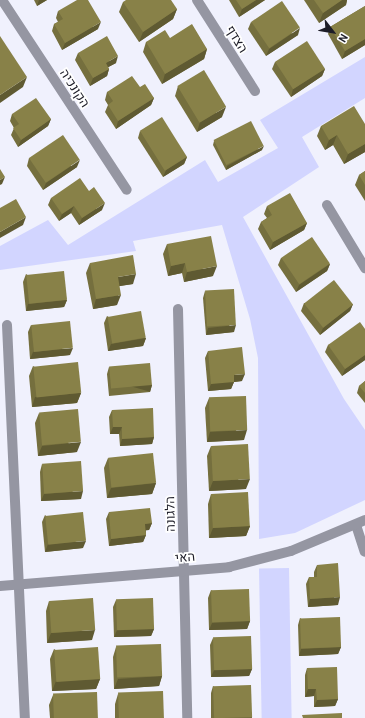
<!DOCTYPE html>
<html>
<head>
<meta charset="utf-8">
<style>
	body { margin:0 }
	#map { position:relative; width:365px; height:718px; overflow:hidden; background:#f0f1fd; font-family:Barlow,Heebo,sans-serif }
	div>[style] { position:absolute }
	[style*='--x'] { left:calc(var(--x)*1px); top:calc(var(--y)*1px); width:calc(var(--w)*1px); rotate:calc(var(--a)*1deg) }
	.green>* { inset:0; background:#d2d5ff; transform-origin:0 0 }
	.minor>* { height:10px; margin:-5px; padding:0 5px; transform-origin:5px; border-radius:5px; background:#9596a2 }
	.wall>* { inset:0; background:#756f3e }
	.shaded-wall>* { inset:0; background:#5f5a32; transform-origin:0 0 }
	.building>* { inset:0; background:#888148; transform-origin:0 0 }
	span { translate:-50% -50%; white-space:nowrap; text-align:center; line-height:1.15; -webkit-text-stroke:3.5px #fff; paint-order:stroke }
	.street-label { font-size:13px; color:#1d1d28 }
	.north { position:absolute; left:313px; top:12px; width:40px; height:40px; -webkit-text-stroke:3px #fff; paint-order:stroke; rotate:121deg; font-size:11px; font-weight:700; line-height:16px; text-align:center; color:#1d1d28 }
	.north::after { content:''; display:block; margin:auto; width:14px; height:18px; background:#1d1d28; clip-path:polygon(50% 0,100% 100%,50% 72%,0 100%) }
</style>
</head>
<body>
<div id="map">
	<div class="green">
		<div style="clip-path:polygon(365px 57px,365px 98px,302px 137px,319px 167px,243px 217px,344px 399px,365px 430px,365px 500px,295px 533px,259px 539px,258px 358px,250px 319px,222px 225px,133px 241px,136px 251px,0 270px,0 246px,48px 220px,68px 245px,205px 160px,218px 182px,278px 148px,260px 120px)"></div>
		<div style="left:289px;top:568px;width:150px;height:30px;rotate:89deg"></div>
	</div>
	<div class="minor">
		<div style="--x:2;--y:0;--w:227;--a:56.7"></div>
		<div style="--x:197;--y:0;--w:108;--a:57.5"></div>
		<div style="--x:327;--y:205;--w:74;--a:58.9"></div>
		<div style="--x:178;--y:309;--w:409;--a:88.7"></div>
		<div style="--x:7;--y:325;--w:393;--a:87.4"></div>
		<div style="--x:356;--y:525;--w:28;--a:72"></div>
		<div style="--x:0;--y:586;--w:230;--a:-4.7"></div>
		<div style="--x:229;--y:567;--w:64;--a:-14.5"></div>
		<div style="--x:291;--y:551;--w:80;--a:-22.7"></div>
	</div>
	<div class="wall">
		<div style="clip-path:polygon(34px 0,47px 0,37px 6px)"></div>
		<div style="clip-path:polygon(229px 0,265px 0,239px 17px)"></div>
		<div style="clip-path:polygon(304px 0,347px 0,346px 5px,319px 23px)"></div>
		<div style="clip-path:polygon(123px 2px,177px 9px,173px 19px,139px 42px,119px 12px)"></div>
		<div style="clip-path:polygon(365px 6px,365px 45px,342px 59px,328px 34px,330px 27px)"></div>
		<div style="clip-path:polygon(58px 11px,98px 29px,62px 50px,52px 31px,54px 24px,58px 22px,56px 18px)"></div>
		<div style="clip-path:polygon(251px 22px,298px 35px,266px 56px,248px 29px)"></div>
		<div style="clip-path:polygon(170px 38px,207px 49px,204px 59px,162px 84px,143px 52px,146px 42px)"></div>
		<div style="clip-path:polygon(78px 53px,116px 63px,108px 67px,109px 69px,107px 76px,90px 86px,75px 60px)"></div>
		<div style="clip-path:polygon(275px 62px,325px 69px,322px 76px,291px 97px,272px 69px)"></div>
		<div style="clip-path:polygon(178px 86px,222px 117px,197px 132px,175px 96px)"></div>
		<div style="clip-path:polygon(140px 87px,154px 98px,151px 105px,116px 129px,105px 112px,108px 105px,105px 100px,107px 92px)"></div>
		<div style="clip-path:polygon(12px 114px,51px 119px,48px 126px,18px 147px,11px 135px,14px 128px,10px 121px)"></div>
		<div style="clip-path:polygon(365px 124px,365px 152px,344px 164px,333px 145px,325px 150px,317px 136px,321px 126px)"></div>
		<div style="clip-path:polygon(140px 131px,187px 157px,184px 164px,163px 177px,138px 138px)"></div>
		<div style="clip-path:polygon(214px 141px,262px 150px,226px 170px,213px 145px)"></div>
		<div style="clip-path:polygon(29px 158px,77px 167px,43px 190px,27px 166px)"></div>
		<div style="clip-path:polygon(365px 171px,365px 201px,355px 185px,359px 175px)"></div>
		<div style="clip-path:polygon(51px 198px,102px 210px,79px 225px,71px 213px,59px 221px,48px 205px)"></div>
		<div style="clip-path:polygon(267px 206px,307px 223px,304px 230px,270px 250px,258px 229px,261px 222px,267px 218px,264px 214px)"></div>
		<div style="clip-path:polygon(167px 244px,213px 276px,184px 282px,182px 273px,168px 276px,163px 254px)"></div>
		<div style="clip-path:polygon(281px 258px,330px 264px,327px 271px,296px 292px,278px 265px)"></div>
		<div style="clip-path:polygon(90px 263px,133px 284px,119px 286px,117px 305px,93px 309px,86px 273px)"></div>
		<div style="clip-path:polygon(26px 274px,67px 300px,64px 307px,26px 311px,23px 282px)"></div>
		<div style="clip-path:polygon(205px 291px,234px 332px,206px 335px,203px 298px)"></div>
		<div style="clip-path:polygon(304px 303px,353px 304px,350px 311px,320px 335px,301px 311px)"></div>
		<div style="clip-path:polygon(107px 316px,146px 338px,143px 346px,108px 351px,104px 323px)"></div>
		<div style="clip-path:polygon(31px 325px,70px 355px,30px 359px,28px 332px)"></div>
		<div style="clip-path:polygon(365px 329px,365px 360px,342px 376px,325px 352px,328px 345px)"></div>
		<div style="clip-path:polygon(208px 351px,242px 381px,234px 382px,231px 389px,208px 391px,205px 358px)"></div>
		<div style="clip-path:polygon(33px 366px,81px 393px,77px 403px,32px 407px,29px 376px)"></div>
		<div style="clip-path:polygon(109px 367px,152px 385px,150px 392px,109px 396px,107px 374px)"></div>
		<div style="clip-path:polygon(365px 381px,365px 403px,357px 393px,359px 386px)"></div>
		<div style="clip-path:polygon(209px 398px,244px 440px,207px 442px,205px 408px)"></div>
		<div style="clip-path:polygon(112px 410px,154px 437px,152px 444px,120px 446px,119px 434px,110px 434px,109px 417px)"></div>
		<div style="clip-path:polygon(39px 413px,77px 452px,38px 456px,35px 423px)"></div>
		<div style="clip-path:polygon(211px 446px,246px 489px,209px 491px,207px 456px)"></div>
		<div style="clip-path:polygon(108px 458px,156px 483px,152px 494px,107px 498px,104px 468px)"></div>
		<div style="clip-path:polygon(42px 464px,81px 499px,41px 501px,40px 472px)"></div>
		<div style="clip-path:polygon(211px 494px,250px 526px,246px 536px,209px 538px,208px 504px)"></div>
		<div style="clip-path:polygon(109px 512px,152px 523px,149px 530px,146px 530px,146px 535px,143px 542px,109px 546px,106px 519px)"></div>
		<div style="clip-path:polygon(45px 515px,83px 548px,45px 552px,42px 522px)"></div>
		<div style="clip-path:polygon(317px 565px,338px 605px,308px 607px,306px 584px,309px 577px,314px 577px,314px 572px)"></div>
		<div style="clip-path:polygon(211px 590px,250px 621px,247px 629px,209px 630px,208px 598px)"></div>
		<div style="clip-path:polygon(116px 600px,154px 629px,151px 636px,114px 637px,113px 607px)"></div>
		<div style="clip-path:polygon(49px 601px,92px 640px,47px 643px,46px 611px)"></div>
		<div style="clip-path:polygon(300px 618px,341px 647px,338px 654px,299px 656px,298px 625px)"></div>
		<div style="clip-path:polygon(213px 638px,252px 669px,249px 676px,211px 677px,210px 645px)"></div>
		<div style="clip-path:polygon(116px 647px,162px 676px,159px 686px,114px 689px,113px 657px)"></div>
		<div style="clip-path:polygon(54px 649px,100px 679px,96px 689px,52px 691px,50px 659px)"></div>
		<div style="clip-path:polygon(307px 668px,338px 699px,335px 706px,314px 707px,314px 696px,305px 697px,305px 675px)"></div>
		<div style="clip-path:polygon(213px 686px,252px 717px,252px 718px,211px 718px,211px 693px)"></div>
		<div style="clip-path:polygon(118px 694px,164px 718px,115px 718px,115px 704px)"></div>
		<div style="clip-path:polygon(53px 695px,98px 718px,50px 718px,49px 705px)"></div>
	</div>
	<div class="shaded-wall">
		<div style="clip-path:polygon(39px 0,47px 0,37px 6px)"></div>
		<div style="clip-path:polygon(256px 0,265px 0,239px 17px,242px 9px)"></div>
		<div style="clip-path:polygon(342px 0,347px 0,346px 5px,319px 23px,323px 13px)"></div>
		<div style="clip-path:polygon(177px 9px,173px 19px,139px 42px,143px 32px)"></div>
		<div style="clip-path:polygon(101px 22px,98px 29px,62px 50px,65px 43px)"></div>
		<div style="clip-path:polygon(300px 28px,298px 35px,266px 56px,269px 49px)"></div>
		<div style="clip-path:polygon(365px 39px,365px 45px,342px 59px,345px 51px)"></div>
		<div style="clip-path:polygon(207px 49px,204px 59px,162px 84px,165px 74px)"></div>
		<div style="clip-path:polygon(118px 56px,116px 63px,103px 70px,106px 63px)"></div>
		<div style="clip-path:polygon(109px 69px,107px 76px,90px 86px,93px 78px)"></div>
		<div style="clip-path:polygon(325px 69px,322px 76px,291px 97px,293px 89px)"></div>
		<div style="clip-path:polygon(27px 77px,23px 87px,0 103px,0 95px)"></div>
		<div style="clip-path:polygon(154px 98px,151px 105px,116px 129px,118px 121px)"></div>
		<div style="clip-path:polygon(226px 107px,222px 117px,197px 132px,200px 122px)"></div>
		<div style="clip-path:polygon(51px 119px,48px 126px,18px 147px,21px 140px)"></div>
		<div style="clip-path:polygon(337px 135px,333px 145px,325px 150px,329px 140px)"></div>
		<div style="clip-path:polygon(365px 144px,365px 152px,344px 164px,348px 154px)"></div>
		<div style="clip-path:polygon(264px 146px,262px 150px,226px 170px,227px 166px)"></div>
		<div style="clip-path:polygon(187px 157px,184px 164px,163px 177px,166px 170px)"></div>
		<div style="clip-path:polygon(80px 160px,77px 167px,43px 190px,46px 183px)"></div>
		<div style="clip-path:polygon(5px 177px,2px 184px,0 185px,0 180px)"></div>
		<div style="clip-path:polygon(105px 203px,102px 210px,79px 225px,82px 218px)"></div>
		<div style="clip-path:polygon(74px 206px,71px 213px,59px 221px,62px 214px)"></div>
		<div style="clip-path:polygon(26px 217px,23px 225px,0 238px,0 232px)"></div>
		<div style="clip-path:polygon(307px 223px,304px 230px,270px 250px,273px 242px)"></div>
		<div style="clip-path:polygon(185px 263px,182px 273px,168px 276px,171px 266px)"></div>
		<div style="clip-path:polygon(330px 264px,327px 271px,296px 292px,299px 285px)"></div>
		<div style="clip-path:polygon(217px 266px,213px 276px,184px 282px,187px 272px)"></div>
		<div style="clip-path:polygon(136px 274px,133px 284px,114px 287px,118px 277px)"></div>
		<div style="clip-path:polygon(121px 295px,117px 305px,93px 309px,96px 299px)"></div>
		<div style="clip-path:polygon(67px 300px,64px 307px,26px 311px,28px 304px)"></div>
		<div style="clip-path:polygon(353px 304px,350px 311px,320px 335px,323px 328px)"></div>
		<div style="clip-path:polygon(236px 325px,234px 332px,206px 335px,208px 328px)"></div>
		<div style="clip-path:polygon(146px 338px,143px 346px,108px 351px,111px 344px)"></div>
		<div style="clip-path:polygon(73px 348px,70px 355px,30px 359px,33px 352px)"></div>
		<div style="clip-path:polygon(365px 355px,365px 360px,342px 376px,345px 369px)"></div>
		<div style="clip-path:polygon(245px 374px,242px 381px,234px 382px,231px 389px,208px 391px,211px 384px,234px 375px)"></div>
		<div style="left:152px;top:385px;width:7px;height:41px;rotate:106deg"></div>
		<div style="clip-path:polygon(81px 393px,77px 403px,32px 407px,35px 397px)"></div>
		<div style="clip-path:polygon(113px 427px,122px 427px,119px 434px,110px 434px)"></div>
		<div style="clip-path:polygon(247px 430px,244px 440px,207px 442px,210px 432px)"></div>
		<div style="clip-path:polygon(154px 437px,152px 444px,120px 446px,122px 439px)"></div>
		<div style="clip-path:polygon(81px 442px,77px 452px,38px 456px,42px 446px)"></div>
		<div style="clip-path:polygon(250px 479px,246px 489px,209px 491px,213px 481px)"></div>
		<div style="clip-path:polygon(156px 483px,152px 494px,107px 498px,111px 488px)"></div>
		<div style="clip-path:polygon(83px 491px,81px 499px,41px 501px,44px 494px)"></div>
		<div style="clip-path:polygon(152px 523px,149px 530px,142px 531px,145px 524px)"></div>
		<div style="clip-path:polygon(250px 526px,246px 536px,209px 538px,213px 528px)"></div>
		<div style="clip-path:polygon(146px 535px,143px 542px,109px 546px,111px 539px)"></div>
		<div style="clip-path:polygon(86px 541px,83px 548px,45px 552px,48px 544px)"></div>
		<div style="clip-path:polygon(340px 597px,338px 605px,308px 607px,310px 599px)"></div>
		<div style="clip-path:polygon(250px 621px,247px 629px,209px 630px,212px 623px)"></div>
		<div style="clip-path:polygon(154px 629px,151px 636px,114px 637px,117px 630px)"></div>
		<div style="clip-path:polygon(95px 630px,92px 640px,47px 643px,51px 633px)"></div>
		<div style="clip-path:polygon(341px 647px,338px 654px,299px 656px,301px 649px)"></div>
		<div style="clip-path:polygon(252px 669px,249px 676px,211px 677px,214px 670px)"></div>
		<div style="clip-path:polygon(162px 676px,159px 686px,114px 689px,118px 679px)"></div>
		<div style="clip-path:polygon(100px 679px,96px 689px,52px 691px,56px 681px)"></div>
		<div style="clip-path:polygon(308px 689px,316px 689px,314px 696px,305px 697px)"></div>
		<div style="clip-path:polygon(338px 699px,335px 706px,314px 707px,317px 700px)"></div>
	</div>
	<div class="building">
		<div style="clip-path:polygon(77px 0,88px 0,101px 22px,65px 43px,54px 24px,63px 19px,58px 11px)"></div>
		<div style="clip-path:polygon(126px 0,171px 0,177px 9px,143px 32px,123px 2px)"></div>
		<div style="clip-path:polygon(236px 0,256px 0,242px 9px)"></div>
		<div style="clip-path:polygon(314px 0,342px 0,323px 13px)"></div>
		<div style="left:282px;top:1px;width:32px;height:37px;rotate:56deg"></div>
		<div style="clip-path:polygon(365px 6px,365px 39px,345px 51px,330px 27px)"></div>
		<div style="clip-path:polygon(192px 24px,207px 49px,165px 74px,146px 42px,165px 30px,170px 38px)"></div>
		<div style="clip-path:polygon(0 36px,27px 77px,0 95px)"></div>
		<div style="clip-path:polygon(107px 36px,118px 56px,106px 63px,109px 69px,93px 78px,78px 53px)"></div>
		<div style="left:307px;top:41px;width:33px;height:38px;rotate:57deg"></div>
		<div style="left:204px;top:70px;width:43px;height:31px;rotate:59deg"></div>
		<div style="clip-path:polygon(132px 76px,140px 87px,145px 84px,154px 98px,118px 121px,108px 105px,113px 101px,107px 92px)"></div>
		<div style="clip-path:polygon(36px 98px,51px 119px,21px 140px,13px 128px,19px 124px,12px 114px)"></div>
		<div style="clip-path:polygon(354px 106px,365px 124px,365px 144px,348px 154px,337px 135px,329px 140px,321px 126px)"></div>
		<div style="left:162px;top:117px;width:47px;height:26px;rotate:58deg"></div>
		<div style="left:251px;top:121px;width:28px;height:42px;rotate:63deg"></div>
		<div style="left:63px;top:135px;width:30px;height:41px;rotate:56deg"></div>
		<div style="clip-path:polygon(0 169px,5px 177px,0 180px)"></div>
		<div style="clip-path:polygon(365px 171px,365px 185px,359px 175px)"></div>
		<div style="clip-path:polygon(80px 178px,89px 191px,94px 187px,105px 203px,82px 218px,74px 206px,62px 214px,51px 198px)"></div>
		<div style="clip-path:polygon(290px 193px,307px 223px,273px 242px,261px 222px,272px 215px,267px 206px)"></div>
		<div style="clip-path:polygon(16px 199px,26px 217px,0 232px,0 208px)"></div>
		<div style="clip-path:polygon(211px 236px,217px 266px,187px 272px,185px 263px,171px 266px,167px 244px)"></div>
		<div style="left:312px;top:237px;width:32px;height:37px;rotate:56deg"></div>
		<div style="clip-path:polygon(133px 255px,136px 274px,118px 277px,121px 295px,96px 299px,90px 263px)"></div>
		<div style="left:64px;top:271px;width:29px;height:38px;rotate:84deg"></div>
		<div style="left:334px;top:280px;width:31px;height:38px;rotate:52deg"></div>
		<div style="left:234px;top:289px;width:36px;height:29px;rotate:87deg"></div>
		<div style="left:141px;top:311px;width:27px;height:34px;rotate:80deg"></div>
		<div style="left:70px;top:321px;width:27px;height:39px;rotate:84deg"></div>
		<div style="clip-path:polygon(360px 322px,365px 329px,365px 355px,345px 369px,328px 345px)"></div>
		<div style="clip-path:polygon(242px 347px,245px 374px,234px 375px,234px 382px,211px 384px,208px 351px)"></div>
		<div style="left:78px;top:362px;width:31px;height:45px;rotate:84deg"></div>
		<div style="left:150px;top:363px;width:22px;height:41px;rotate:85deg"></div>
		<div style="clip-path:polygon(365px 381px,365px 393px,359px 386px)"></div>
		<div style="left:246px;top:396px;width:34px;height:37px;rotate:88deg"></div>
		<div style="clip-path:polygon(153px 408px,154px 437px,122px 439px,122px 427px,113px 427px,112px 410px)"></div>
		<div style="left:78px;top:409px;width:33px;height:39px;rotate:85deg"></div>
		<div style="left:248px;top:444px;width:35px;height:37px;rotate:87deg"></div>
		<div style="left:153px;top:453px;width:30px;height:45px;rotate:84deg"></div>
		<div style="left:81px;top:461px;width:30px;height:39px;rotate:86deg"></div>
		<div style="left:248px;top:492px;width:34px;height:37px;rotate:87deg"></div>
		<div style="clip-path:polygon(150px 508px,152px 523px,145px 524px,146px 535px,111px 539px,109px 512px)"></div>
		<div style="left:83px;top:512px;width:29px;height:38px;rotate:84deg"></div>
		<div style="clip-path:polygon(338px 563px,340px 597px,310px 599px,309px 577px,317px 577px,317px 565px)"></div>
		<div style="left:249px;top:589px;width:32px;height:38px;rotate:88deg"></div>
		<div style="left:93px;top:598px;width:32px;height:44px;rotate:86deg"></div>
		<div style="left:153px;top:598px;width:31px;height:37px;rotate:88deg"></div>
		<div style="left:340px;top:617px;width:30px;height:40px;rotate:88deg"></div>
		<div style="left:251px;top:636px;width:33px;height:38px;rotate:88deg"></div>
		<div style="left:161px;top:644px;width:32px;height:45px;rotate:88deg"></div>
		<div style="left:98px;top:647px;width:32px;height:44px;rotate:86deg"></div>
		<div style="clip-path:polygon(337px 667px,338px 699px,317px 700px,316px 689px,308px 689px,307px 668px)"></div>
		<div style="left:251px;top:685px;width:32px;height:38px;rotate:88deg"></div>
		<div style="left:163px;top:691px;width:27px;height:45px;rotate:88deg"></div>
		<div style="left:97px;top:692px;width:26px;height:44px;rotate:88deg"></div>
		<div style="clip-path:polygon(342px 713px,342px 718px,303px 718px,302px 715px)"></div>
	</div>
	<div class="street-label">
		<span style="left:237px;top:39px;rotate:58deg">הצדף</span>
		<span style="left:75px;top:88px;rotate:57deg">הקונכיה</span>
		<span style="left:170px;top:514px;rotate:-91deg">הלגונה</span>
		<span style="left:185px;top:557px;rotate:-5deg">האי</span>
	</div>
	<div class="north">N</div>
</div>
</body>
</html>
